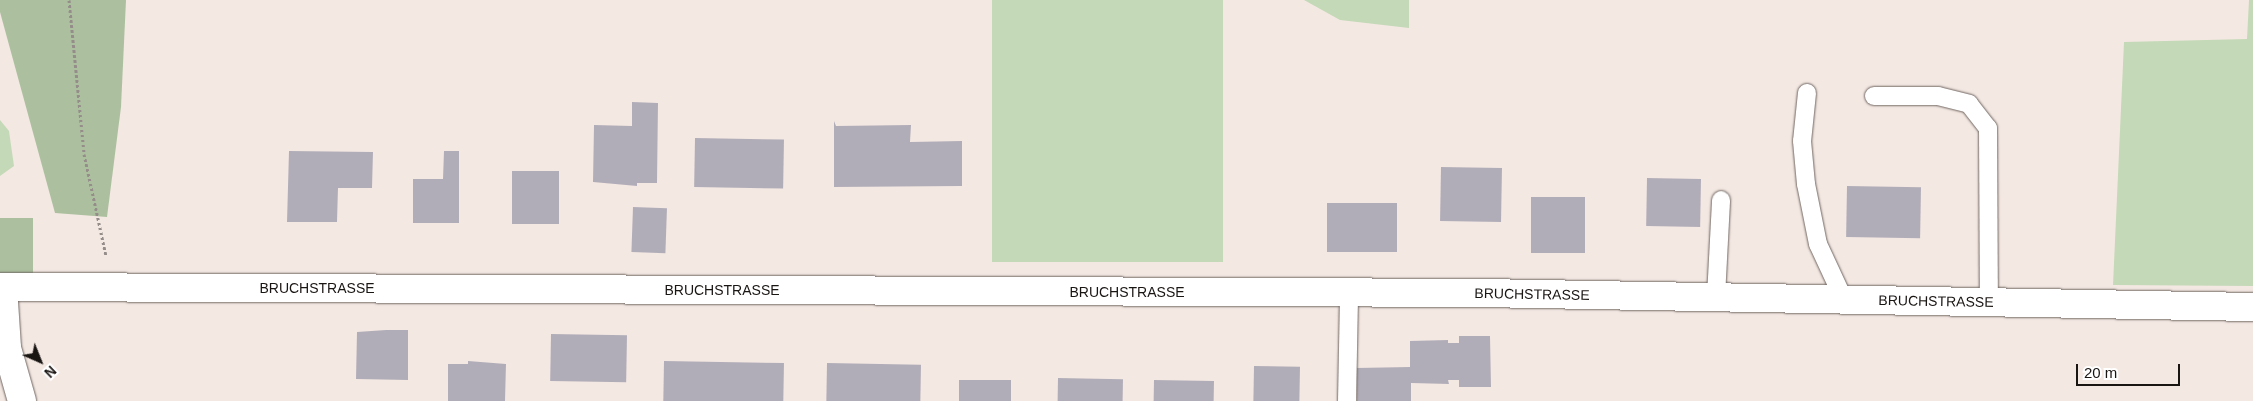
<!DOCTYPE html>
<html>
<head>
<meta charset="utf-8">
<style>
	body { margin:0 }
	#map { position:relative; width:2253px; height:401px; overflow:hidden; background:#f4e8e3; font-family:Arial,sans-serif }
	div>[style] { position:absolute }
	[style*='--x'] { left:calc(var(--x)*1px); top:calc(var(--y)*1px); width:calc(var(--w)*1px); rotate:calc(var(--a)*1deg) }
	.green>* { inset:0; background:#c4d9b7; transform-origin:0 0 }
	.forest>* { inset:0; background:#acc09f; transform-origin:0 0 }
	.building>* { inset:0; background:#b1adb8; transform-origin:0 0 }
	.path>* { height:3px; margin-top:-1.5px; transform-origin:0; background:repeating-linear-gradient(90deg,#958d89 0 2.5px,transparent 0 5px) }
	.roads { filter:drop-shadow(0 0 1px #706661) drop-shadow(0 0 1px #706661) }
	.service>* { height:18px; margin:-9px; padding:0 9px; transform-origin:9px; border-radius:9px; background:#fff }
	.minor>* { height:28px; margin:-14px; padding:0 14px; transform-origin:14px; border-radius:14px; background:#fff }
	span { translate:-50% -50%; white-space:nowrap; text-align:center; line-height:1.15; -webkit-text-stroke:5px #fff; paint-order:stroke }
	.street-label { font-size:14px; color:#191513 }
	.north { position:absolute; left:15px; top:336px; width:50px; height:50px; -webkit-text-stroke:4px #fff; paint-order:stroke; rotate:136deg; font-size:14px; font-weight:700; line-height:20px; text-align:center; color:#191513 }
	.north::after { content:''; display:block; margin:auto; width:18px; height:22px; background:#191513; clip-path:polygon(50% 0,100% 100%,50% 72%,0 100%) }
	.scale { position:absolute; left:2076px; top:364px; width:104px; height:22px; box-sizing:border-box; border:2px solid #191513; border-top:0; padding-left:6px; font-size:15px; line-height:18px; white-space:nowrap; color:#191513; -webkit-text-stroke:4px #fff; paint-order:stroke }
</style>
</head>
<body>
<div id="map">
	<div class="green">
		<div style="left:992px;top:0;width:231px;height:262px"></div>
		<div style="clip-path:polygon(1304px 0,1409px 0,1409px 28px,1340px 20px)"></div>
		<div style="clip-path:polygon(2249px 0,2253px 0,2253px 286px,2113px 285px,2124px 42px,2247px 39px)"></div>
		<div style="clip-path:polygon(0 120px,9px 131px,14px 166px,0 176px)"></div>
	</div>
	<div class="forest">
		<div style="clip-path:polygon(0 0,126px 0,121px 107px,107px 217px,55px 213px,0 12px)"></div>
		<div style="left:0;top:218px;width:33px;height:55px"></div>
	</div>
	<div class="building">
		<div style="clip-path:polygon(632px 102px,658px 103px,657px 183px,637px 183px,637px 186px,593px 182px,594px 125px,632px 126px)"></div>
		<div style="clip-path:polygon(834px 121px,836px 126px,911px 125px,910px 142px,962px 141px,962px 186px,834px 187px)"></div>
		<div style="left:695px;top:138px;width:89px;height:49px;rotate:1deg"></div>
		<div style="clip-path:polygon(289px 151px,373px 152px,372px 188px,338px 188px,337px 222px,287px 222px)"></div>
		<div style="clip-path:polygon(444px 151px,459px 151px,459px 223px,413px 223px,413px 179px,443px 179px)"></div>
		<div style="left:1441px;top:167px;width:61px;height:54px;rotate:1deg"></div>
		<div style="left:512px;top:171px;width:47px;height:53px"></div>
		<div style="left:1647px;top:178px;width:54px;height:48px;rotate:1deg"></div>
		<div style="left:1847px;top:186px;width:74px;height:51px;rotate:1deg"></div>
		<div style="left:1531px;top:197px;width:54px;height:56px"></div>
		<div style="left:1327px;top:203px;width:70px;height:49px"></div>
		<div style="left:633px;top:207px;width:34px;height:45px;rotate:2deg"></div>
		<div style="clip-path:polygon(386px 330px,408px 330px,408px 380px,356px 379px,357px 332px)"></div>
		<div style="left:551px;top:334px;width:76px;height:47px;rotate:1deg"></div>
		<div style="clip-path:polygon(1459px 336px,1490px 336px,1491px 387px,1459px 387px,1459px 380px,1448px 380px,1449px 384px,1411px 383px,1411px 401px,1357px 401px,1356px 368px,1410px 367px,1410px 341px,1448px 340px,1448px 343px,1459px 343px)"></div>
		<div style="clip-path:polygon(468px 361px,506px 364px,505px 401px,448px 401px,448px 364px,468px 364px)"></div>
		<div style="left:664px;top:361px;width:120px;height:40px;rotate:1deg"></div>
		<div style="left:827px;top:363px;width:94px;height:38px;rotate:1deg"></div>
		<div style="left:1254px;top:366px;width:46px;height:35px;rotate:1deg"></div>
		<div style="left:1058px;top:378px;width:65px;height:23px;rotate:1deg"></div>
		<div style="left:959px;top:380px;width:52px;height:21px"></div>
		<div style="left:1154px;top:380px;width:60px;height:21px;rotate:1deg"></div>
	</div>
	<div class="path">
		<div style="--x:69;--y:0;--w:155;--a:84.4"></div>
		<div style="--x:84;--y:154;--w:104;--a:77.8"></div>
	</div>
	<div class="roads">
		<div class="service">
			<div style="--x:1807;--y:93;--w:48;--a:95.9"></div>
			<div style="--x:1802;--y:141;--w:43;--a:84.7"></div>
			<div style="--x:1806;--y:184;--w:61;--a:78.7"></div>
			<div style="--x:1818;--y:244;--w:62;--a:65.1"></div>
			<div style="--x:1874;--y:96;--w:64;--a:0"></div>
			<div style="--x:1938;--y:96;--w:32;--a:14"></div>
			<div style="--x:1969;--y:104;--w:31;--a:52"></div>
			<div style="--x:1988;--y:128;--w:174;--a:89.7"></div>
			<div style="--x:1716;--y:297;--w:97;--a:-87"></div>
			<div style="--x:1347;--y:401;--w:109;--a:-88.9"></div>
		</div>
		<div class="minor">
			<div style="--x:0;--y:287;--w:1482;--a:0.23"></div>
			<div style="--x:1482;--y:293;--w:771;--a:1.04"></div>
			<div style="--x:3;--y:287;--w:61;--a:86.2"></div>
			<div style="--x:7;--y:348;--w:55;--a:74.2"></div>
		</div>
	</div>
	<div class="street-label">
		<span style="left:317px;top:288px">BRUCHSTRASSE</span>
		<span style="left:722px;top:290px">BRUCHSTRASSE</span>
		<span style="left:1127px;top:292px">BRUCHSTRASSE</span>
		<span style="left:1532px;top:294px;rotate:1deg">BRUCHSTRASSE</span>
		<span style="left:1936px;top:301px;rotate:1deg">BRUCHSTRASSE</span>
	</div>
	<div class="north">N</div>
	<div class="scale">20 m</div>
</div>
</body>
</html>
